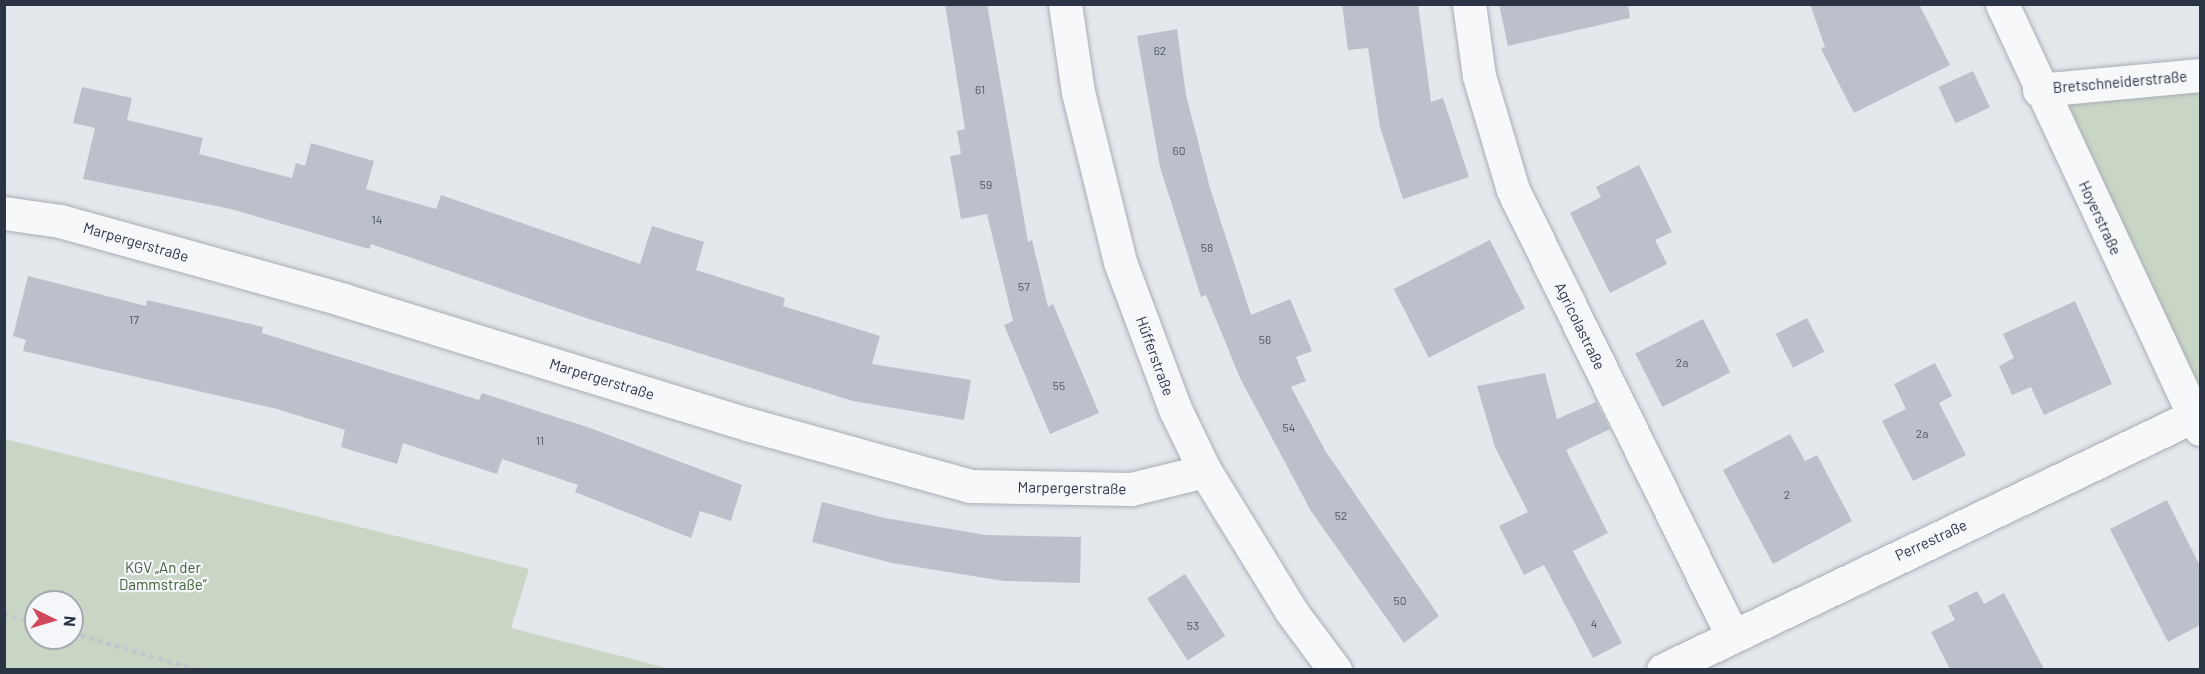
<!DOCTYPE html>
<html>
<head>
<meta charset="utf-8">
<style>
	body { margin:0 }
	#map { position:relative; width:2205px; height:674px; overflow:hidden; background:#e4e7ec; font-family:Barlow,sans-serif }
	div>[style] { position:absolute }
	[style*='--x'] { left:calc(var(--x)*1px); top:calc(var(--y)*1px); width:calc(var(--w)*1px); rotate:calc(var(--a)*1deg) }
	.green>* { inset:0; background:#c9d6c5 }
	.building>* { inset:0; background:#bbc0ca; transform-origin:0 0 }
	.path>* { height:4px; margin-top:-2px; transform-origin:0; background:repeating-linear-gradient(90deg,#c2c5cb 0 4.5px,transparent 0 9px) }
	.roads { filter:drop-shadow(0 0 2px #a9aeb7) drop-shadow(0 0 2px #a9aeb7) }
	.minor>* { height:33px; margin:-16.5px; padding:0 16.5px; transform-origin:16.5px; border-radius:16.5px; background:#f7f8fa }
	span { translate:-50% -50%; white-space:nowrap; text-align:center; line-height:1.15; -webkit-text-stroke:4.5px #f4f6f9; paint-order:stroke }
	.number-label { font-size:12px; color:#4f5766 }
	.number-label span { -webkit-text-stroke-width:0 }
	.street-label { font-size:15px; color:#2b3445 }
	.park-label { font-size:15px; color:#3f6138 }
	.frame { position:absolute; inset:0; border:6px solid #2b3445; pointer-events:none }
	.north { position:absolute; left:24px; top:590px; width:60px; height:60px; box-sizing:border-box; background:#f4f6f9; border:2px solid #a4a8b1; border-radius:50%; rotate:95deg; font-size:16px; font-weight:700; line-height:24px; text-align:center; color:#2b3445 }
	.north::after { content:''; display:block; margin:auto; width:21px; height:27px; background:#d1495b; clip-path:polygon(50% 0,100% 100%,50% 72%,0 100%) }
</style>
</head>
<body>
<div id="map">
	<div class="green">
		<div style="clip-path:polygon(2200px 75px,2200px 413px,2039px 90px)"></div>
		<div style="clip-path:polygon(evenodd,5px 439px,529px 569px,511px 628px,671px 669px,5px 669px,5px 439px,36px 602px,72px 602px,72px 638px,36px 638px,36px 602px)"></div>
	</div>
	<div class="building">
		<div style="clip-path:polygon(945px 4px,987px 4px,1028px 242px,1032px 240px,1048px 307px,1053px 304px,1099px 413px,1050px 434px,1004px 325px,1013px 321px,987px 214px,961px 219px,950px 156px,961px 154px,957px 131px,965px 129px)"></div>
		<div style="clip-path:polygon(1342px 4px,1418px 4px,1431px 102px,1443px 98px,1469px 177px,1403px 199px,1380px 127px,1368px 48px,1348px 50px)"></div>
		<div style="clip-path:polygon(1499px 4px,1628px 4px,1630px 18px,1508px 46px)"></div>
		<div style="clip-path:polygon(1810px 4px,1919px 4px,1950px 65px,1854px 113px,1821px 49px,1825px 47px)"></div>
		<div style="clip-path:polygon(1177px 29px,1186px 95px,1210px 188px,1251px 315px,1290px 299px,1312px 351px,1296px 357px,1306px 381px,1291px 387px,1326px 452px,1439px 616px,1404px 643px,1311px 511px,1240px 378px,1206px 295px,1201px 297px,1160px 167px,1137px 36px)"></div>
		<div style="left:1973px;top:71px;width:40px;height:38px;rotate:65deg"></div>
		<div style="clip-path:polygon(82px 87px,132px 98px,127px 120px,203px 138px,199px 154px,292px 178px,296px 163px,305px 166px,311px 143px,374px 161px,366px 189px,436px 209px,441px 195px,640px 264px,652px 226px,704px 242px,696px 270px,785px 298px,783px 306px,880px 336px,872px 364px,971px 380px,964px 420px,853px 401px,586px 318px,371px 244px,369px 249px,231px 209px,83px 179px,95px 128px,73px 123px)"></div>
		<div style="clip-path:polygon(1639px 165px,1672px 232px,1655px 240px,1667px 264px,1610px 293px,1570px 213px,1601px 197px,1596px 187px)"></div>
		<div style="left:1490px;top:240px;width:77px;height:108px;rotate:63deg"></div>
		<div style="clip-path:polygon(28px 276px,146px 306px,147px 300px,263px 327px,262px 333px,479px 400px,482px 393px,590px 428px,742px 485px,731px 521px,700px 511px,691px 538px,575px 492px,578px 485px,502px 459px,497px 474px,403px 443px,397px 464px,341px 447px,345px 430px,277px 409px,23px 351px,26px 340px,13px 336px)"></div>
		<div style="clip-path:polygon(2075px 301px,2112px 384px,2044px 415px,2031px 387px,2012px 395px,1999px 366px,2014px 358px,2003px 334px)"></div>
		<div style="left:1807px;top:318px;width:38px;height:35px;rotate:63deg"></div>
		<div style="left:1703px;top:319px;width:60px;height:76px;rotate:63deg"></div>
		<div style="clip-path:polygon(1935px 363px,1952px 396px,1939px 403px,1966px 455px,1913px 481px,1882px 421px,1906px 409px,1894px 384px)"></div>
		<div style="clip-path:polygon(1545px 373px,1557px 419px,1596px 402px,1610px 429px,1566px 450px,1608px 533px,1573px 551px,1622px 643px,1593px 658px,1544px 565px,1524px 575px,1499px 526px,1528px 512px,1495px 447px,1477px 386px)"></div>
		<div style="clip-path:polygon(1790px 434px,1805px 461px,1817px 455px,1852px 521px,1773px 564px,1723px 470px)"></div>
		<div style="clip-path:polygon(2167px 500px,2200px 566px,2200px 625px,2168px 642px,2110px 529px)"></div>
		<div style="clip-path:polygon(822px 502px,885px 518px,986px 535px,1081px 537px,1080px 583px,1004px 581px,892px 563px,812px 542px)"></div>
		<div style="left:1185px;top:574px;width:74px;height:45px;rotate:57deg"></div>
		<div style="clip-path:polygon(1977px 591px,1984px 604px,2004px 593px,2044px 669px,1950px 669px,1931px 632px,1955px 620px,1948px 606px)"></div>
	</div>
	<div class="path">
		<div style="--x:4;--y:614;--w:33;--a:16"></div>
		<div style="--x:72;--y:633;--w:131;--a:16.4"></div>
	</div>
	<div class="roads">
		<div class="minor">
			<div style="--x:1065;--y:4;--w:89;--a:81.6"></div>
			<div style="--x:1078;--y:92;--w:175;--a:76.1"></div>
			<div style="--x:1120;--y:262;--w:157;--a:69.5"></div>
			<div style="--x:1175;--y:409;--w:69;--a:64.2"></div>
			<div style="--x:1205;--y:471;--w:164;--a:58.4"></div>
			<div style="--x:1291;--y:611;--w:74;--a:53.3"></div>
			<div style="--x:1469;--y:4;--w:73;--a:82.1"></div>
			<div style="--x:1479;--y:76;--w:119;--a:73.4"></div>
			<div style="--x:1513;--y:190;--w:494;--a:63.8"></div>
			<div style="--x:2002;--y:4;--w:469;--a:65"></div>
			<div style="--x:2039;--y:90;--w:162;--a:-5.3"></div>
			<div style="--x:4;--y:213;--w:57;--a:8.1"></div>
			<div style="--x:60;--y:221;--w:295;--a:15.5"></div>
			<div style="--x:344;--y:300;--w:422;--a:17.1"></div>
			<div style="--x:747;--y:424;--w:231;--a:15.5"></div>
			<div style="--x:970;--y:486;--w:161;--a:1.1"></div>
			<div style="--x:1131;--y:489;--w:76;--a:-13.7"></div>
			<div style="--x:1663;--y:670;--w:595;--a:-25.58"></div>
		</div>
	</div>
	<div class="number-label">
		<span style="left:1160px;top:51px">62</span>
		<span style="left:980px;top:90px">61</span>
		<span style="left:1179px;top:151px">60</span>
		<span style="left:986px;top:185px">59</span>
		<span style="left:377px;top:220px">14</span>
		<span style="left:1207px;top:248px">58</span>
		<span style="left:1024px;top:287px">57</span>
		<span style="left:134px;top:320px">17</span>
		<span style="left:1265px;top:340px">56</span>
		<span style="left:1682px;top:363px">2a</span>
		<span style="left:1059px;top:386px">55</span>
		<span style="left:1289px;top:428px">54</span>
		<span style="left:1922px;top:434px">2a</span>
		<span style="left:540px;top:441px">11</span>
		<span style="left:1787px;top:495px">2</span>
		<span style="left:1341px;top:516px">52</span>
		<span style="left:1400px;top:601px">50</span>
		<span style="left:1594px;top:624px">4</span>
		<span style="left:1193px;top:626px">53</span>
	</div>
	<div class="street-label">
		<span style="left:2120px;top:82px;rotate:-5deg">Bretschneiderstraße</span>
		<span style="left:2100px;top:218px;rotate:65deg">Hoyerstraße</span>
		<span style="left:136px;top:242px;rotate:16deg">Marpergerstraße</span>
		<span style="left:1580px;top:326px;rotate:64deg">Agricolastraße</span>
		<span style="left:1155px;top:356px;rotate:70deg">Hüfferstraße</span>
		<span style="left:602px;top:379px;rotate:17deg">Marpergerstraße</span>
		<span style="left:1072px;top:488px;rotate:1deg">Marpergerstraße</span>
		<span style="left:1931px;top:540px;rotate:-25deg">Perrestraße</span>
	</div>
	<div class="park-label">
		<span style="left:163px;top:576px">KGV „An der<br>Dammstraße“</span>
	</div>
	<div class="frame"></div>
	<div class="north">N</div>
</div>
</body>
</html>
